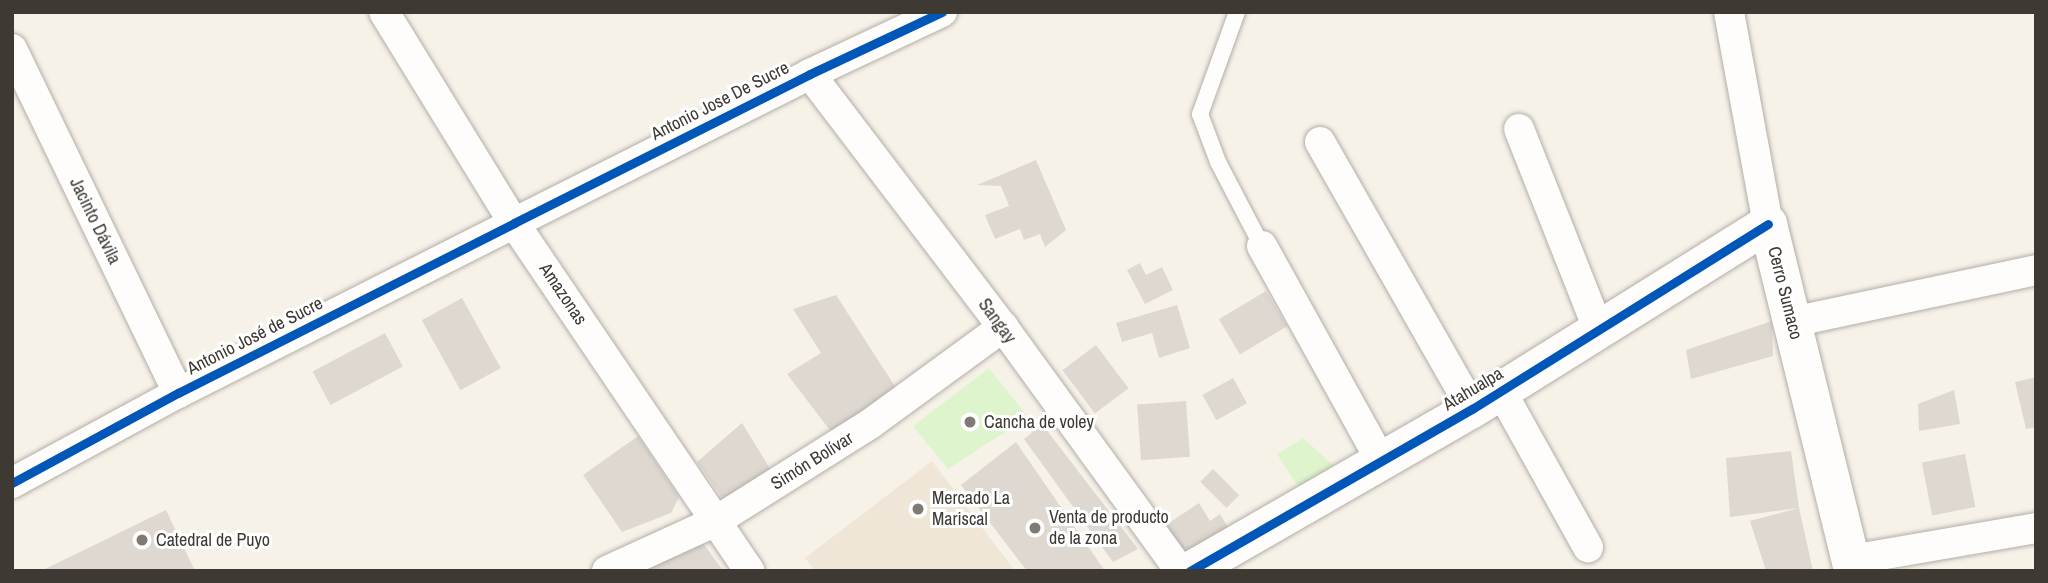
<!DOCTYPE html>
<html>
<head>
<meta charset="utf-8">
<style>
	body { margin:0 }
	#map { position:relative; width:2048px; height:583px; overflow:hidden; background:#f7f2e8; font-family:"Archivo Narrow",sans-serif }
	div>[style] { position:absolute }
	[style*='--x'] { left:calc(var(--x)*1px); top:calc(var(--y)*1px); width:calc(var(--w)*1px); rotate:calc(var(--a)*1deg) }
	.commercial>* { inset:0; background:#efe6d7 }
	.green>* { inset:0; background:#ddf4cc }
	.building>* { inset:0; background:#ded8d1; transform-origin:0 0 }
	.roads { filter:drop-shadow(0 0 2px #b2aea7) drop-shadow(0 0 2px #b2aea7) }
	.lane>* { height:16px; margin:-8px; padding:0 8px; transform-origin:8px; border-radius:8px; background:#fefdfc }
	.street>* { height:30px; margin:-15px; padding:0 15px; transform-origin:15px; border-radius:15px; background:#fefdfc }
	.secondary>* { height:38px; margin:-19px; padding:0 19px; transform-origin:19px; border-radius:19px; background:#fefdfc }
	.cycleway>* { height:9px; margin:-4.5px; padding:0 4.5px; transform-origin:4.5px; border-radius:4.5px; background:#0057b8 }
	.dots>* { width:19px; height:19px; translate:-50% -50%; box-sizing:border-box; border:4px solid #fff; border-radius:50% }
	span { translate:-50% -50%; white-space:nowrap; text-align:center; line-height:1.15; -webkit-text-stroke:6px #fff; paint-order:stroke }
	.street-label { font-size:18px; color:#3e3a33 }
	.poi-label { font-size:18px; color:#3e3a33 }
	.left { translate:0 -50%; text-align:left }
	.frame { position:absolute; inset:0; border:14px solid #3e3a33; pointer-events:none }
</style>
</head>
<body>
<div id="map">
	<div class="commercial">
		<div style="clip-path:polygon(932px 461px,1015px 571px,815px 571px,805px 558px)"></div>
	</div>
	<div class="green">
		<div style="clip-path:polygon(989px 368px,1028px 417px,948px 469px,913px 426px)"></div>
		<div style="clip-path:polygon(1303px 438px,1343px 474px,1304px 496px,1277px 454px)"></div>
	</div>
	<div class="building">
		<div style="clip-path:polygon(1036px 160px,1066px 230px,1045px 247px,1040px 234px,1024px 240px,1020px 229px,995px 239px,985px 215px,1009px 206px,1001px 186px,977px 185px)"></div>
		<div style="clip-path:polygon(1140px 263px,1146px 275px,1162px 267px,1173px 290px,1145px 304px,1127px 270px)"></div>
		<div style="left:1266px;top:291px;width:41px;height:55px;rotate:59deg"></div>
		<div style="clip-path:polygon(836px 295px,898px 391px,832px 433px,787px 374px,821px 353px,793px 309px)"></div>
		<div style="left:462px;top:298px;width:80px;height:46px;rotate:61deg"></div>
		<div style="clip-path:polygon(1177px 305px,1190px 348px,1159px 358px,1152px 333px,1122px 342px,1116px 323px)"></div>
		<div style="clip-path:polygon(1772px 321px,1773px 356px,1691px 379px,1686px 350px)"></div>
		<div style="left:385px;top:333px;width:38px;height:82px;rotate:62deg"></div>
		<div style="left:1096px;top:345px;width:54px;height:42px;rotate:53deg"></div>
		<div style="clip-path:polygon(2036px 377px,2036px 427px,2026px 429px,2015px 382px)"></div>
		<div style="left:1233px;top:378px;width:29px;height:35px;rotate:61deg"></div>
		<div style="clip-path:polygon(1954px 390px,1960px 424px,1919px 431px,1918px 404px)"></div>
		<div style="left:1186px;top:401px;width:56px;height:49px;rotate:86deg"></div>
		<div style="clip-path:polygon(742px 423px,771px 470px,724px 500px,697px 462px)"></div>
		<div style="clip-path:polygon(1042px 424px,1138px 549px,1113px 562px,1024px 439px)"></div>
		<div style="clip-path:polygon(638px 436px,679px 497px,671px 513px,622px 532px,583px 475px)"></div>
		<div style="clip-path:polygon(1016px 442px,1105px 571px,1027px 571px,961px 485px)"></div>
		<div style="clip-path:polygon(1791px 451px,1799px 508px,1813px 571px,1766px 571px,1750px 521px,1799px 508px,1730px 517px,1726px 458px)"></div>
		<div style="left:1965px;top:454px;width:54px;height:44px;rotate:79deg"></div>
		<div style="left:1213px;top:469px;width:37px;height:18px;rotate:45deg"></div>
		<div style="clip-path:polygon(1199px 503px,1210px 521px,1220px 514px,1231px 532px,1190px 560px,1166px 525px)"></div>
		<div style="clip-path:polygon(166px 510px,195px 571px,41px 571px)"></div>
		<div style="clip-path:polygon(694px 531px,722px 569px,640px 571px)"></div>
	</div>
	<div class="roads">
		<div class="lane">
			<div style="--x:1237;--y:12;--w:109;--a:109.9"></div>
			<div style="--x:1200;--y:114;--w:51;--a:69.4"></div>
			<div style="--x:1218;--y:162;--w:95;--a:62.4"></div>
		</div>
		<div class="street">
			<div style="--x:384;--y:12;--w:248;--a:58.4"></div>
			<div style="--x:514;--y:223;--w:420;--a:55.9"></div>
			<div style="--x:1729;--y:12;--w:216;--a:79.6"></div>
			<div style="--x:12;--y:49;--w:382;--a:64.2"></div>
			<div style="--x:810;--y:74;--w:318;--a:52.7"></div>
			<div style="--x:1003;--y:327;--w:301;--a:54"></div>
			<div style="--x:1519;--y:129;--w:215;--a:68.4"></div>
			<div style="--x:1320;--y:142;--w:307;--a:60.3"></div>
			<div style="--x:1262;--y:246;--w:246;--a:61"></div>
			<div style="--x:1792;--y:322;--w:249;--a:-12"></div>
			<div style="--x:1501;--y:391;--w:179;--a:60.9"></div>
			<div style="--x:12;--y:483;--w:189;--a:-28.5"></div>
			<div style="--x:178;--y:393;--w:377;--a:-26.8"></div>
			<div style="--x:514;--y:223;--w:331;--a:-26.7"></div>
			<div style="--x:810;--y:74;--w:146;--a:-25.2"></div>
			<div style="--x:1851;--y:560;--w:188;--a:-9.8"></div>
			<div style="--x:607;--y:571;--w:120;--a:-24.6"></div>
			<div style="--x:716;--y:521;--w:182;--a:-32.2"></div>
			<div style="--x:870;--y:424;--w:165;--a:-36.1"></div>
		</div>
		<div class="secondary">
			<div style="--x:1190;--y:571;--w:325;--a:-29.9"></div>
			<div style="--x:1472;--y:409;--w:349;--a:-32"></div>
			<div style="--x:1768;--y:224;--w:357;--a:76.2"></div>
		</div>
	</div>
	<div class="cycleway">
		<div style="--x:12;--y:483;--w:189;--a:-28.5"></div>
		<div style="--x:178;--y:393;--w:377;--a:-26.8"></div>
		<div style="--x:514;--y:223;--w:331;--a:-26.7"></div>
		<div style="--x:810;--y:74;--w:146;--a:-25.2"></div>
		<div style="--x:1190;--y:571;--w:325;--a:-29.9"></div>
		<div style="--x:1472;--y:409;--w:349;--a:-32"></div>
	</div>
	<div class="dots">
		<div style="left:970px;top:422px;background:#7f7a72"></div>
		<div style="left:918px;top:509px;background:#7f7a72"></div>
		<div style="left:1035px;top:528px;background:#7f7a72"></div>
		<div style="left:142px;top:540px;background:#7f7a72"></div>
	</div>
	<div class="street-label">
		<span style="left:720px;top:101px;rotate:-27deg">Antonio Jose De Sucre</span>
		<span style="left:95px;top:221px;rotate:64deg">Jacinto Dávila</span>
		<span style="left:1785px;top:293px;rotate:76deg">Cerro Sumaco</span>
		<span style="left:563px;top:294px;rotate:56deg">Amazonas</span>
		<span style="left:997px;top:321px;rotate:54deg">Sangay</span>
		<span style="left:255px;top:336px;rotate:-27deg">Antonio José de Sucre</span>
		<span style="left:1473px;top:389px;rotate:-31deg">Atahualpa</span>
		<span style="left:812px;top:461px;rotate:-32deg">Simón Bolívar</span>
	</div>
	<div class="poi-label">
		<span class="left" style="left:984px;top:422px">Cancha de voley</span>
		<span class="left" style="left:932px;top:509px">Mercado La<br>Mariscal</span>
		<span class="left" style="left:1049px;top:528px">Venta de producto<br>de la zona</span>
		<span class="left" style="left:156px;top:540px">Catedral de Puyo</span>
	</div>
	<div class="frame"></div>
</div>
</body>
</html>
